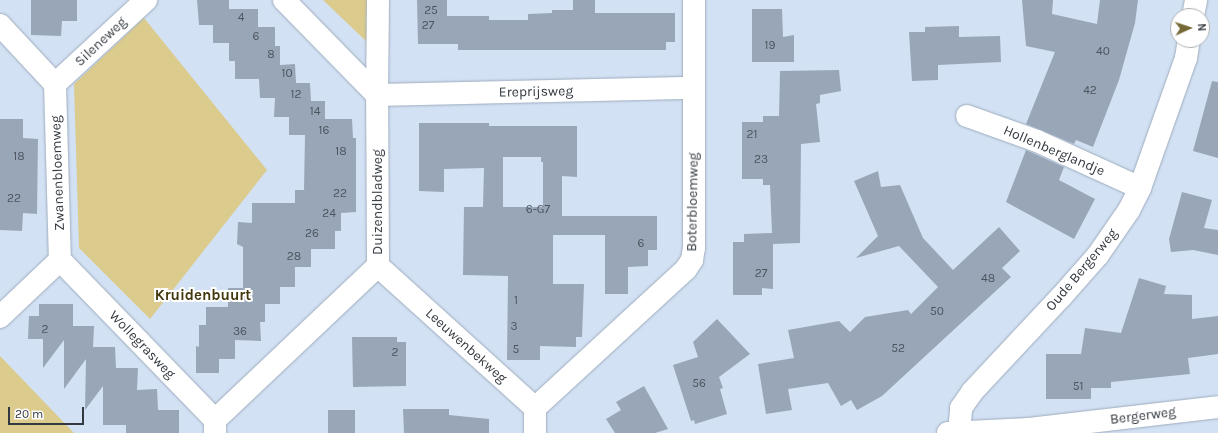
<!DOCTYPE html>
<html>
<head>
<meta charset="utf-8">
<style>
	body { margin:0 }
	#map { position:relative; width:1218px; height:433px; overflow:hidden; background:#d2e1f3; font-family:Karla,sans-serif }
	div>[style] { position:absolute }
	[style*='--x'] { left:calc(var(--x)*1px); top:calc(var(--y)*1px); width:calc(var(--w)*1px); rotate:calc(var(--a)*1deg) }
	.green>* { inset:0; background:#dbcb8c }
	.building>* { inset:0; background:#99a6b8; transform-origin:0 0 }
	.roads { filter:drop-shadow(0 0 1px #9eacbe) drop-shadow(0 0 1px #9eacbe) }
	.minor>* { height:22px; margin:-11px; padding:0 11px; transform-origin:11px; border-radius:11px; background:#fff }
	span { translate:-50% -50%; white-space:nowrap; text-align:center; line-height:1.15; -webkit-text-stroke:4px #fff; paint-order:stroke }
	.number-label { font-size:12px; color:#4c545e }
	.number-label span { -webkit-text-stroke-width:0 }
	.street-label { font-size:14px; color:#333940 }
	.neighbourhood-label { font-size:15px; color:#41370d; font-weight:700 }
	.north { position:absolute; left:1170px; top:8px; width:40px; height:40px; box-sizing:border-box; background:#fff; border:1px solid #adb0b3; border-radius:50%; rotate:87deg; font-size:11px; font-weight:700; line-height:16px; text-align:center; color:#333940 }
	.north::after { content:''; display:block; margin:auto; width:14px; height:18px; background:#756835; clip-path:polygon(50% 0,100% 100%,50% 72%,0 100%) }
	.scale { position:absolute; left:8px; top:407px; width:76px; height:18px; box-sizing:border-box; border:2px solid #333940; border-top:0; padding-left:5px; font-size:12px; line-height:14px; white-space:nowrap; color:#333940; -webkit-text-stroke:3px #fff; paint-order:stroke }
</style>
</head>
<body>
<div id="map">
	<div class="green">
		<div style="clip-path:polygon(323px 0,368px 0,368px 43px)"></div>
		<div style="clip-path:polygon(144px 18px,267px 170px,150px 319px,79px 248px,74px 84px)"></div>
		<div style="clip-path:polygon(0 356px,74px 433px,0 433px)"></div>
	</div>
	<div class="building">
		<div style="clip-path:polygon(31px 0,77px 0,77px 21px,62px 21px,61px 36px,31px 35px)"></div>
		<div style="clip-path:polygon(197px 0,229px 0,229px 9px,258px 9px,258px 27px,275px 27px,275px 46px,280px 46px,280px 65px,295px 64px,296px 83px,310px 83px,311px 101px,325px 101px,325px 119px,352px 119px,353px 138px,356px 138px,356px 212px,341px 213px,341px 231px,335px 231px,335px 249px,311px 249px,311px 267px,295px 267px,295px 287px,280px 287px,280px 304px,265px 304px,265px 322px,260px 322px,261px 341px,235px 340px,235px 359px,219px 359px,219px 373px,196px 373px,196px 346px,199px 347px,199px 325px,206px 325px,206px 307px,228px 307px,228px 288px,243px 288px,243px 247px,237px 244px,238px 222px,252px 223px,252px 203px,295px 203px,295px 190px,304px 190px,305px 135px,289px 135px,289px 117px,274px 117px,275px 98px,260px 98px,259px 79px,235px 79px,235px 61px,229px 61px,229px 43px,213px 43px,213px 25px,199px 25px)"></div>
		<div style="clip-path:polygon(417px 0,447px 0,447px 16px,489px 16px,489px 20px,528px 20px,528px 14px,552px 13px,552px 10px,573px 10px,573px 0,595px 0,595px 13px,675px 13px,675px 42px,666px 42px,666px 50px,458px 50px,458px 44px,418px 44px)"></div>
		<div style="clip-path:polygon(1022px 0,1053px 0,1052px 14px,1097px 24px,1100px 0,1138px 0,1135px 23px,1119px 80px,1093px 147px,1076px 140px,1074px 144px,1026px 124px,1055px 52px,1026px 46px)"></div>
		<div style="clip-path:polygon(752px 9px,782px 9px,783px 37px,794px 35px,794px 62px,752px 62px)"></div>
		<div style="clip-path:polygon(959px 26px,959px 37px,1000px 36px,1001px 62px,938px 65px,938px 80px,912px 81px,909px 32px,925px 32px,925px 27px)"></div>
		<div style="clip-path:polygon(839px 70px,841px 91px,820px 95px,820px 103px,816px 104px,820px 142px,801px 144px,800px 243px,773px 244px,773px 289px,762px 288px,762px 295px,733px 295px,733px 242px,744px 242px,744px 234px,772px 233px,770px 185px,763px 185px,763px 179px,742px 179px,742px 122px,763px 122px,763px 116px,779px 116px,780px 71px)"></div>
		<div style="clip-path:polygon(1212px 81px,1218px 82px,1218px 158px,1193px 151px)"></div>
		<div style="clip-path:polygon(0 119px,23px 119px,23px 138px,38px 139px,37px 214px,23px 213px,22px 231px,0 230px)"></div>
		<div style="clip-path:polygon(evenodd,419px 123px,489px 123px,489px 126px,577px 126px,577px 177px,562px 176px,562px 216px,657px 216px,657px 250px,648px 250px,648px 266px,628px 267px,628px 294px,605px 294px,605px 235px,553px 235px,553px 284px,584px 284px,582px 337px,576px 337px,576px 347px,540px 346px,540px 360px,507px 360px,508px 276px,463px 275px,464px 207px,483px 207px,484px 168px,444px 169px,444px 192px,419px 191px,419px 123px,503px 157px,541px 157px,541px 162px,543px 162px,543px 207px,503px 207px,503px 157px)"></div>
		<div style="clip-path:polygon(1026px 150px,1064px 167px,1059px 180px,1095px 199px,1074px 239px,1006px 202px)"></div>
		<div style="clip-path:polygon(878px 171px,881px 187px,900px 185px,923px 238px,953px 270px,999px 227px,1020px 251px,1002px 268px,1011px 277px,882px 396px,857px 410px,851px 400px,841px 406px,828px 383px,788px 389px,792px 410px,766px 414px,758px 364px,794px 358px,788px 330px,839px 321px,850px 332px,865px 317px,908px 310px,911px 314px,938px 287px,899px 246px,856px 258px,878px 236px,854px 181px)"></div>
		<div style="clip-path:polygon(1182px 192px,1212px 200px,1204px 228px,1218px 230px,1218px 255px,1193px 250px,1171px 252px,1169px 239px)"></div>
		<div style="clip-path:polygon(1139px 278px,1166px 286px,1164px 294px,1192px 295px,1192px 319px,1218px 316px,1218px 354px,1188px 358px,1190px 374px,1111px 382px,1111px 388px,1091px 388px,1091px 399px,1046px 399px,1046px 354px,1081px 354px,1085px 328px,1121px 333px)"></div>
		<div style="clip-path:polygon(39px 304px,73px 304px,73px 326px,94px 326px,93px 347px,115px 347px,116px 368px,138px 368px,137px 390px,157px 389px,158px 410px,179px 410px,179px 433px,126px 433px,126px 425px,103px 425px,103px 386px,85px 410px,86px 359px,64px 389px,64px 340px,43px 368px,43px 339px,28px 339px,29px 316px,39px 316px)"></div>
		<div style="clip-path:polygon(717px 319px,750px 354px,719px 377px,723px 388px,720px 389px,727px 414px,695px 424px,694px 420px,691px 421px,673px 365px,698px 357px,693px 342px)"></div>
		<div style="clip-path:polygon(352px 337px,397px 337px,397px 342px,406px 342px,406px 386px,353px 387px)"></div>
		<div style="clip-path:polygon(644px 386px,668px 429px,655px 433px,615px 433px,606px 419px,621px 410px,616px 402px)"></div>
		<div style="clip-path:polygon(403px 409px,449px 409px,449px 415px,489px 419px,489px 433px,404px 433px)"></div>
		<div style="left:328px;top:410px;width:27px;height:23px"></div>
	</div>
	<div class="roads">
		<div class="minor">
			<div style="--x:378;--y:0;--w:95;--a:90.6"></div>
			<div style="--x:377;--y:95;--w:317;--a:-1.3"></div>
			<div style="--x:1193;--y:16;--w:16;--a:-79"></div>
			<div style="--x:0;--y:25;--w:81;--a:47"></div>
			<div style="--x:55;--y:84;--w:176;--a:88.4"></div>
			<div style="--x:60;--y:260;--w:83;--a:136.5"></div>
			<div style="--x:55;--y:84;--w:124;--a:-42.7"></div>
			<div style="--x:967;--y:116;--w:74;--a:19.7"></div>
			<div style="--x:1037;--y:141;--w:113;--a:24.5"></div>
			<div style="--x:60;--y:260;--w:223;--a:45.9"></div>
			<div style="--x:215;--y:420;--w:13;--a:90"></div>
			<div style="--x:378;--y:266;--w:212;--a:42.1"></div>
			<div style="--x:535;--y:408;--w:25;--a:90"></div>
			<div style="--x:535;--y:408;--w:205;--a:-42.6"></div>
			<div style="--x:686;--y:269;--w:11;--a:-56"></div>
			<div style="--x:692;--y:260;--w:12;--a:-81"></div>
			<div style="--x:694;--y:248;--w:248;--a:-90"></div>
			<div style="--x:215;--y:420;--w:224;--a:-43.4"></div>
			<div style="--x:378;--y:266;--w:171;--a:-90.3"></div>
			<div style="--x:377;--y:95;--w:133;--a:-134.4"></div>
			<div style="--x:948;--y:433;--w:81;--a:-2.8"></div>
			<div style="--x:1029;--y:429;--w:190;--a:-6.6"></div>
			<div style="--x:959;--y:433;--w:25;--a:-85"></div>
			<div style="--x:961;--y:408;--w:19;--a:-55"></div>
			<div style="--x:972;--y:392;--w:130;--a:-46.9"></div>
			<div style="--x:1061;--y:297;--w:56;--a:-48.6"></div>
			<div style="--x:1098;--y:255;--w:55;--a:-55.4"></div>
			<div style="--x:1129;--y:210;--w:25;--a:-63"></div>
			<div style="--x:1140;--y:188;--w:138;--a:-70.5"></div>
			<div style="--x:1186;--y:58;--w:18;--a:-81"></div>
		</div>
	</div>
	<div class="number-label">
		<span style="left:431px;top:11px">25</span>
		<span style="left:241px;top:18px">4</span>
		<span style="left:428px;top:26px">27</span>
		<span style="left:256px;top:37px">6</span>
		<span style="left:770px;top:46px">19</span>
		<span style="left:1103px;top:52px">40</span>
		<span style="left:271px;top:55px">8</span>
		<span style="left:287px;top:74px">10</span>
		<span style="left:1090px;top:91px">42</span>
		<span style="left:296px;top:95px">12</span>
		<span style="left:315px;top:112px">14</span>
		<span style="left:324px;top:131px">16</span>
		<span style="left:752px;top:135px">21</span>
		<span style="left:341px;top:152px">18</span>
		<span style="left:19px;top:157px">18</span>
		<span style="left:761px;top:160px">23</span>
		<span style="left:340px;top:194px">22</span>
		<span style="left:14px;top:199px">22</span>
		<span style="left:538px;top:210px">6-G7</span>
		<span style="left:329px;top:214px">24</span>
		<span style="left:312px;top:234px">26</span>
		<span style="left:641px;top:244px">6</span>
		<span style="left:294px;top:257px">28</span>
		<span style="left:761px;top:274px">27</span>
		<span style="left:988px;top:279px">48</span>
		<span style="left:516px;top:301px">1</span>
		<span style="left:937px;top:312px">50</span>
		<span style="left:514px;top:327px">3</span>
		<span style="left:45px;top:330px">2</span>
		<span style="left:240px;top:332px">36</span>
		<span style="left:898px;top:349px">52</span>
		<span style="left:516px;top:350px">5</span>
		<span style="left:395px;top:353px">2</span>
		<span style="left:699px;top:384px">56</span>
		<span style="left:1078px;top:387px">51</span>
	</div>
	<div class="street-label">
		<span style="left:101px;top:42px;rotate:-43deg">Sileneweg</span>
		<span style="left:536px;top:92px;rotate:-1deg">Ereprijsweg</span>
		<span style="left:1054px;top:151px;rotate:23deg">Hollenberglandje</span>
		<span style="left:58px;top:173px;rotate:-92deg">Zwanenbloemweg</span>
		<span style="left:378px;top:202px;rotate:-90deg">Duizendbladweg</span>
		<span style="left:693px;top:202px;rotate:-89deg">Boterbloemweg</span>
		<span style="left:1082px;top:270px;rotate:-50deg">Oude Bergerweg</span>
		<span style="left:142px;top:345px;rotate:46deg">Wollegrasweg</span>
		<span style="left:466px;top:346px;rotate:42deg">Leeuwenbekweg</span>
		<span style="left:1143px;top:416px;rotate:-7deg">Bergerweg</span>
	</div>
	<div class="neighbourhood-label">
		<span style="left:203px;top:296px">Kruidenbuurt</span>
	</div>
	<div class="north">N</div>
	<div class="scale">20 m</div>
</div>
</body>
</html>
